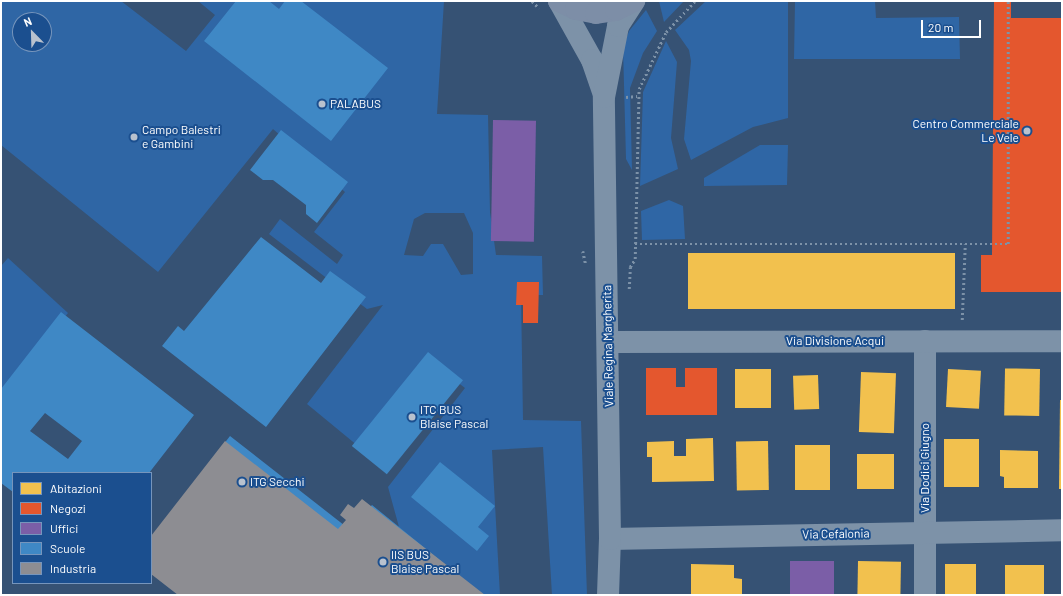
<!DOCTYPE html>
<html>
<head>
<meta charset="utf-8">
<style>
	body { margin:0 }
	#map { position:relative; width:1063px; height:596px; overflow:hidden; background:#365274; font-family:Barlow,sans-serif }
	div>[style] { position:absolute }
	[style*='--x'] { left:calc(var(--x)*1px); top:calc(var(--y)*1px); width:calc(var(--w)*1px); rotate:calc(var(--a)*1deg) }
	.green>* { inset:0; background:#2f66a5 }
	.homes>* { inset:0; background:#f2c14e; transform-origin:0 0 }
	.shops>* { inset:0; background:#e4572e }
	.offices>* { inset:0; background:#7b5ea7; transform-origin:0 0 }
	.schools>* { inset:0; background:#3f88c5; transform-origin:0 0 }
	.industry>* { inset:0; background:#8d8d92 }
	.path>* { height:2.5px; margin-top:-1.25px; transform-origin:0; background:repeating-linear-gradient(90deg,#7d92a8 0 2px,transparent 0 5px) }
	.minor>* { height:22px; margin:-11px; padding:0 11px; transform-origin:11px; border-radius:11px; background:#7d92a8 }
	.major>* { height:22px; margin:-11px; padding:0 11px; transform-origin:11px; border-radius:11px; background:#7d8ea7 }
	.dots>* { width:11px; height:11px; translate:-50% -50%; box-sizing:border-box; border:2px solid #1b4f8f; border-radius:50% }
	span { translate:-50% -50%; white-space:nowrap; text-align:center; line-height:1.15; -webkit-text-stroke:4px #1b4f8f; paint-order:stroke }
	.poi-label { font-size:12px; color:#fff }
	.left { translate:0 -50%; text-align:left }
	.right { translate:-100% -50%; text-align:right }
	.street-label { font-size:12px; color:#fff }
	.frame { position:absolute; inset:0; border:2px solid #fff; pointer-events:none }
	.legend { position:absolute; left:12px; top:472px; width:140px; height:112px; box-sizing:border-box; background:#1b4f8f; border:1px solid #7695bc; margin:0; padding:5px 7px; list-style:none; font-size:12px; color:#fff }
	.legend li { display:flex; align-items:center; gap:8px; height:20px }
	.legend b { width:20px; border:1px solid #7695bc }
	.north { position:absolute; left:12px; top:12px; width:40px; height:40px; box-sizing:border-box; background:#1b4f8f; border:1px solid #7695bc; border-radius:50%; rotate:337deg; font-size:11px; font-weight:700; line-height:16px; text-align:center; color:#fff }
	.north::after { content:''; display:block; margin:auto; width:14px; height:18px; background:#b9c2ce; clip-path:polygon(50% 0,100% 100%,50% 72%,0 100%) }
	.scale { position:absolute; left:921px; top:20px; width:60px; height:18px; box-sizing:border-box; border:2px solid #fff; border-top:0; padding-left:5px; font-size:12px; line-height:14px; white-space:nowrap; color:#fff; -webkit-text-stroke:3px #1b4f8f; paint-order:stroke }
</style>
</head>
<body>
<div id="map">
	<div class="green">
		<div style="clip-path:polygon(evenodd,1px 1px,121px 1px,186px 51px,215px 15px,198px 1px,444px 1px,437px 114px,488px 115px,490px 212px,496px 255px,542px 256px,543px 295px,521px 295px,523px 420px,581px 421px,587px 595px,552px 595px,543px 447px,492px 450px,500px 595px,483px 595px,399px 527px,388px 487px,465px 388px,427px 359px,358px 446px,307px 404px,383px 305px,367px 309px,269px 234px,280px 219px,337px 264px,343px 255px,314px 232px,345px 192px,273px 129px,158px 272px,1px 145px,1px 1px,20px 20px,44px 20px,44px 44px,20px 44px,20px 20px,1px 1px,425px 213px,464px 213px,473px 233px,473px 274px,461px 275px,443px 244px,431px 244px,423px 256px,404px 255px,414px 219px,425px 213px)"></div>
		<div style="clip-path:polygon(659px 1px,684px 1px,664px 22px)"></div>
		<div style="clip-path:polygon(706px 1px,788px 1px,788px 118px,753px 127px,691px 160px,684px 139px,691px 61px,689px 50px,675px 30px)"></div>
		<div style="clip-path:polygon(795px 1px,875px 1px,876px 18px,959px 17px,960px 59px,794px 59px)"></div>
		<div style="clip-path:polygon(646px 10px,657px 31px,643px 53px,630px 88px,632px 170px,626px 159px,623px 48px,629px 31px)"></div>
		<div style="clip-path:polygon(666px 41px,677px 62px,671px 138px,678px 169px,640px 186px,643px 92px)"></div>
		<div style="clip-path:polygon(760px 145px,788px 145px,787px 185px,704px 186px,704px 178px)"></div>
		<div style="clip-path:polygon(669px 200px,683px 206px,685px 239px,642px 240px,641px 211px)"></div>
		<div style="clip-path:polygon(8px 258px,68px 313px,1px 400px,1px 266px)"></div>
	</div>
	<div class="homes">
		<div style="left:688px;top:253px;width:267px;height:56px"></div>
		<div style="left:735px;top:369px;width:36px;height:39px"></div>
		<div style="left:948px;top:369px;width:33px;height:38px;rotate:3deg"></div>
		<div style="left:1040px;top:369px;width:47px;height:35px;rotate:91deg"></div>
		<div style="left:861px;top:372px;width:35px;height:60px;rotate:2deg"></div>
		<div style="left:818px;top:375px;width:34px;height:25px;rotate:88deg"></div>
		<div style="clip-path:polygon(1060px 400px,1062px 400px,1062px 489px,1059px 489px)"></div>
		<div style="clip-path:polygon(713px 438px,714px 481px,652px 482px,652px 457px,647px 457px,647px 442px,674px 441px,674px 456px,686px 456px,686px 439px)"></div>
		<div style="left:944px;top:439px;width:35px;height:48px"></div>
		<div style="left:768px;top:441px;width:49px;height:32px;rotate:89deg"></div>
		<div style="left:795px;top:445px;width:35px;height:45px"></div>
		<div style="clip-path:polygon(1000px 450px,1038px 451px,1038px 488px,1004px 488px,1004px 477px,1000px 476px)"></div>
		<div style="left:857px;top:454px;width:37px;height:35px"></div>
		<div style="left:858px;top:561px;width:43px;height:34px;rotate:1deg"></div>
		<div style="clip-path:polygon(691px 564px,734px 565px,734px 578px,742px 579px,742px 595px,691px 595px)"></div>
		<div style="left:945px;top:564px;width:31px;height:31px"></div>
		<div style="left:1005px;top:565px;width:39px;height:30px"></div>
	</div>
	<div class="shops">
		<div style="clip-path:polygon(994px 1px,1011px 1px,1011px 18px,1062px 18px,1062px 292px,981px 292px,981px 255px,992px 255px)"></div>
		<div style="clip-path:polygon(517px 282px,539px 282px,538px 323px,523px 323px,523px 305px,516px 305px)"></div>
		<div style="clip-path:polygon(646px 368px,676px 368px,676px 387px,685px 387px,685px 368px,717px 368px,717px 415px,646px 415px)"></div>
	</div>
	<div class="offices">
		<div style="left:493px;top:120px;width:43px;height:121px;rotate:1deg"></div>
		<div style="left:790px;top:561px;width:44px;height:34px"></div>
	</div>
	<div class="schools">
		<div style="clip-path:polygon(236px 1px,269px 1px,279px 9px,285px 1px,301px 1px,388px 68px,331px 141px,204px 41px)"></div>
		<div style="clip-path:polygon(281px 130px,348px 182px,317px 223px,306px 214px,306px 205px,273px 180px,263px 180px,250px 170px)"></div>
		<div style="clip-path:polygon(261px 237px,321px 283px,330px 271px,366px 297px,266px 427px,162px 346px,178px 326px,184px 331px)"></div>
		<div style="clip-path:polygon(evenodd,61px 312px,194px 415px,149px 473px,13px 473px,13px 492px,1px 483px,1px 389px,61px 312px,45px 413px,82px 441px,68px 459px,30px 431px,45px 413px)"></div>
		<div style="left:428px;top:352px;width:45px;height:121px;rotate:39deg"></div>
		<div style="clip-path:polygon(230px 436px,349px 529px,372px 505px,483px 595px,179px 595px,151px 573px,151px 538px)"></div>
		<div style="clip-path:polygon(440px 462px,495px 506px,478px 527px,489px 536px,477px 551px,411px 497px)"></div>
	</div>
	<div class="industry">
		<div style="clip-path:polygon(225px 441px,338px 529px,346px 520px,340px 515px,348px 504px,354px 508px,362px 499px,485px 595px,178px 595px,151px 574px,151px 536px)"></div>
	</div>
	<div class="path">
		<div style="--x:532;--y:1;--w:10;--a:45"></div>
		<div style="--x:626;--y:97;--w:11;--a:-5"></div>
		<div style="--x:635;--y:244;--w:373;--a:0"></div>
		<div style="--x:1008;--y:244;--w:243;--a:-90"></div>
		<div style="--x:583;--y:251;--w:14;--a:78"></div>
		<div style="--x:629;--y:289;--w:22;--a:-87"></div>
		<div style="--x:630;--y:267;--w:9;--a:-58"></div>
		<div style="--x:635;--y:259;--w:170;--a:-88.7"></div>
		<div style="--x:639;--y:89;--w:63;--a:-64.7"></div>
		<div style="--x:666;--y:32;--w:42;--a:-46.9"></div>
		<div style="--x:962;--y:320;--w:76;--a:-87.7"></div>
	</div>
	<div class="minor">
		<div style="--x:559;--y:1;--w:68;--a:60.8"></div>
		<div style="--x:592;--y:60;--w:37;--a:71"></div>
		<div style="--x:925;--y:341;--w:254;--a:90"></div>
		<div style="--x:608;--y:342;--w:454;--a:-0.1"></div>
		<div style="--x:610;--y:539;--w:452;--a:-1.1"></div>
		<div style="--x:608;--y:595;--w:56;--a:-88"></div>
		<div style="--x:610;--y:539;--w:442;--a:-90.8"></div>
		<div style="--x:604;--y:97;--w:72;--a:-78.8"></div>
		<div style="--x:618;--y:26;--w:30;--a:-57"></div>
	</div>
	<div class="major">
		<div style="--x:559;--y:1;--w:19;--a:25"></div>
		<div style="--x:576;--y:9;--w:20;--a:11"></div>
		<div style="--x:596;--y:13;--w:20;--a:-9"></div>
		<div style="--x:616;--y:10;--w:20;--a:-27"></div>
	</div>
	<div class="dots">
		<div style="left:322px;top:104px;background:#b9c2ce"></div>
		<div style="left:1027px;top:131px;background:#b9c2ce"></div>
		<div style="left:134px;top:137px;background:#b9c2ce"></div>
		<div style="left:412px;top:417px;background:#b9c2ce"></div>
		<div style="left:242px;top:482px;background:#b9c2ce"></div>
		<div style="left:383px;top:562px;background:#b9c2ce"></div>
	</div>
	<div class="poi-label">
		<span class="left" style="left:330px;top:104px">PALABUS</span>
		<span class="right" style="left:1019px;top:131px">Centro Commerciale<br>Le Vele</span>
		<span class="left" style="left:142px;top:137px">Campo Balestri<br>e Gambini</span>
		<span class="left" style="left:420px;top:417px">ITC BUS<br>Blaise Pascal</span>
		<span class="left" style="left:250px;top:482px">ITG Secchi</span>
		<span class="left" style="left:391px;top:562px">IIS BUS<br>Blaise Pascal</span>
	</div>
	<div class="street-label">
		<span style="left:835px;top:341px">Via Divisione Acqui</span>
		<span style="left:608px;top:346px;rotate:-91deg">Viale Regina Margherita</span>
		<span style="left:925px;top:468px;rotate:-90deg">Via Dodici Giugno</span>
		<span style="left:836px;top:534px;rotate:-1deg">Via Cefalonia</span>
	</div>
	<div class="frame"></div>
	<ul class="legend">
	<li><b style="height:11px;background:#f2c14e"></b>Abitazioni</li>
	<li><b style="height:11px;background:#e4572e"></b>Negozi</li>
	<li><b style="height:11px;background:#7b5ea7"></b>Uffici</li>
	<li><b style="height:11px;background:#3f88c5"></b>Scuole</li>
	<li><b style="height:11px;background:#8d8d92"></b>Industria</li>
	</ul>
	<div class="north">N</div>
	<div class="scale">20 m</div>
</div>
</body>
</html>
